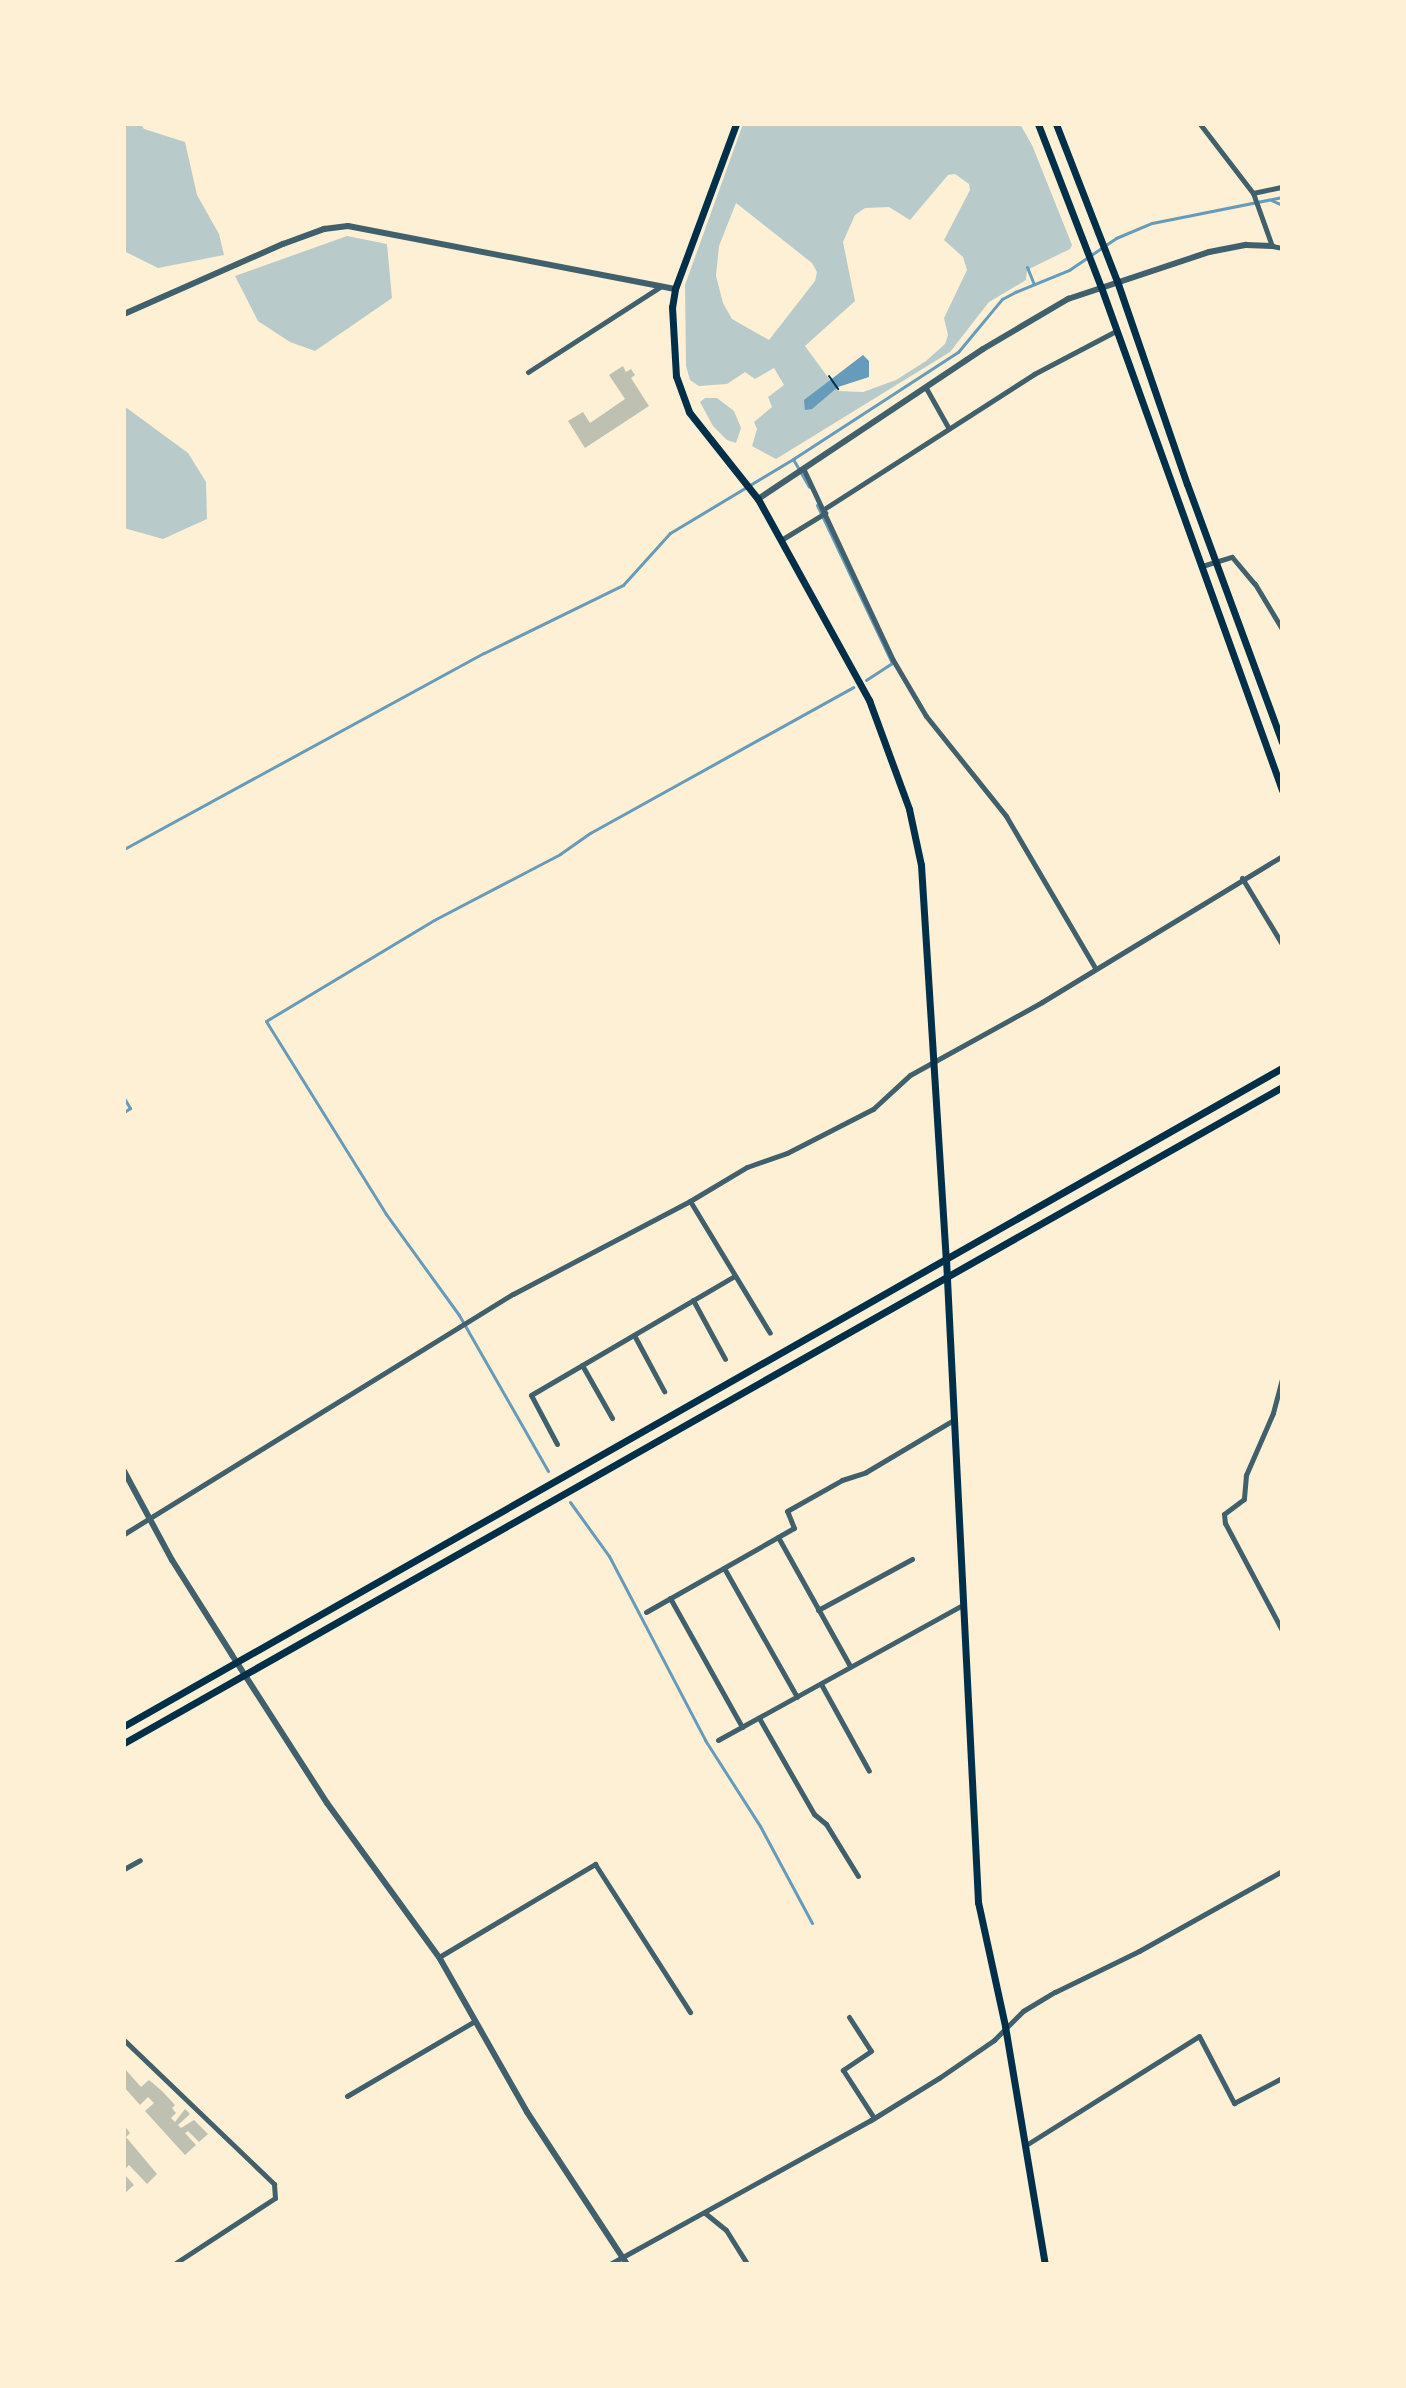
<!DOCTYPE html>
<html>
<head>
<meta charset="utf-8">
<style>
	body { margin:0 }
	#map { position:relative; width:1406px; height:2388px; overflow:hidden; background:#fdf0d5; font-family:"Public Sans",sans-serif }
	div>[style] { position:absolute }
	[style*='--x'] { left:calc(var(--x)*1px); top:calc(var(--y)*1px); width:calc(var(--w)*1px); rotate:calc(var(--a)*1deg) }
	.green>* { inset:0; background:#b9caca }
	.water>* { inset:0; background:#669bbc }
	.stream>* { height:3px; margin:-1.5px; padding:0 1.5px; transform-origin:1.5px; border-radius:1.5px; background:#669bbc }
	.building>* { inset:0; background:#bec0b2 }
	.path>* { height:2px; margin:-1px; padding:0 1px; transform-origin:1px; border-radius:1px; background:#003049 }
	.minor>* { height:5px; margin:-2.5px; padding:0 2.5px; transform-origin:2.5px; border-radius:2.5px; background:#3f606c }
	.tertiary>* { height:6px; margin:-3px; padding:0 3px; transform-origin:3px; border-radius:3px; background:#3f606c }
	.secondary>* { height:7px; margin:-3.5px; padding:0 3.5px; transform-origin:3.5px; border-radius:3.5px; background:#003049 }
	.primary>* { height:7px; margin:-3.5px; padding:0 3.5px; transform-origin:3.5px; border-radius:3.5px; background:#003049 }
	span { translate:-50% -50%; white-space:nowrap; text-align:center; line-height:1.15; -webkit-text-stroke:6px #fdf0d5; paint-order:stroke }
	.frame { position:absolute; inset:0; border:126px solid #fdf0d5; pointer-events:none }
</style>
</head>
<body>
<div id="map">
	<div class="green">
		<div style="clip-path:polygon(124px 124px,141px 124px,144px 129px,185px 142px,197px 195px,219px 234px,224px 255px,158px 268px,124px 251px)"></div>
		<div style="clip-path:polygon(evenodd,743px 124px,1020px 124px,1032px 145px,1072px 245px,1070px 249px,1027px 270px,1026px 280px,989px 302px,950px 352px,776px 459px,752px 446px,757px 429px,754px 422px,772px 407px,768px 397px,784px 385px,774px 368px,755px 379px,745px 372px,727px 384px,699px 386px,690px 380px,686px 366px,685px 285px,743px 124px,955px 174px,969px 184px,970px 190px,944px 240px,963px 257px,967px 270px,944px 318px,948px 335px,945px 344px,926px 361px,896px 380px,863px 392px,838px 391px,805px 346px,855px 301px,843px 242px,855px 215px,865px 208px,889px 207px,910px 220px,948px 175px,955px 174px,743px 124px,736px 203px,812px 263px,817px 272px,815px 281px,769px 340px,732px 319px,723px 303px,716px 276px,719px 246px,736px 203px)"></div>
		<div style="clip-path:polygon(347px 236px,387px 244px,392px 298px,315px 351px,290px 342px,258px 321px,235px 276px)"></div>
		<div style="clip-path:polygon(705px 398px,717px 398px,734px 411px,741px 428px,736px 443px,727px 440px,713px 426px,700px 402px)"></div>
		<div style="clip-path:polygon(124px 406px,188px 453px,206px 482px,207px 519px,163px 539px,124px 528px)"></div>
	</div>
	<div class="water">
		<div style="clip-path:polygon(863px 355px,869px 361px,869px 377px,838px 387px,812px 409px,805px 410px,804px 400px)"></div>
	</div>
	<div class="stream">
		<div style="--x:1271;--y:200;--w:12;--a:24"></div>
		<div style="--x:1027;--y:267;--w:18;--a:68"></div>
		<div style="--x:793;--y:459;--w:32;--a:60"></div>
		<div style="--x:817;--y:505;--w:175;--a:64.6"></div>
		<div style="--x:892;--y:663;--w:31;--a:147"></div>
		<div style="--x:124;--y:849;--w:410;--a:-28.6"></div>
		<div style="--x:484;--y:653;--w:155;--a:-26.1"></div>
		<div style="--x:623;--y:585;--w:70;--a:-47.9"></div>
		<div style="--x:670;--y:533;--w:144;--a:-31"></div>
		<div style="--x:793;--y:459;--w:197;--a:-33"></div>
		<div style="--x:958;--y:352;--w:69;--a:-50.3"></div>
		<div style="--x:1002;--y:299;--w:15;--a:-28"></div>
		<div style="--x:1015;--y:292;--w:58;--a:-22.2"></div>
		<div style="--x:1069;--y:270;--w:57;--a:-34.2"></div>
		<div style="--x:1116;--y:238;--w:39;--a:-23"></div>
		<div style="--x:1152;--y:223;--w:133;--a:-11.3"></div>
		<div style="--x:124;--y:1098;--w:12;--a:59"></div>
		<div style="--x:130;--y:1108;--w:7;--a:146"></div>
		<div style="--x:548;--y:1471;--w:180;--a:-119.7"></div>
		<div style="--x:459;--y:1315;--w:125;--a:-125.9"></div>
		<div style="--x:386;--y:1214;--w:227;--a:-121.9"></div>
		<div style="--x:266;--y:1021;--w:196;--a:-31"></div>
		<div style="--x:434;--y:920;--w:142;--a:-27.6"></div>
		<div style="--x:560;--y:854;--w:37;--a:-35"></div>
		<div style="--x:590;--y:833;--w:301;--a:-29"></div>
		<div style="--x:570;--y:1502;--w:67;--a:54.2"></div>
		<div style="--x:609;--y:1556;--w:208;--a:62.4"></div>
		<div style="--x:705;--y:1740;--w:102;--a:57.4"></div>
		<div style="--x:760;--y:1826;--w:110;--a:61.8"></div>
	</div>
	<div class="building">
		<div style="clip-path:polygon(623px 366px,626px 372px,631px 369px,635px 375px,631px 378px,649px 406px,585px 448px,568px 421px,583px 412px,590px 423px,625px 399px,609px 375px)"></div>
		<div style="clip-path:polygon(124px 2068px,141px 2087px,149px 2080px,162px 2091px,175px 2105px,172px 2108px,176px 2113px,171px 2118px,175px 2122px,185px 2109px,190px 2114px,178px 2125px,181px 2128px,194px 2120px,208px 2134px,199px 2142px,188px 2131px,185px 2133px,196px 2145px,185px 2155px,145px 2111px,154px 2103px,148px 2097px,140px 2105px,124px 2087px)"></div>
		<div style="clip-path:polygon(124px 2125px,130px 2133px,126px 2137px,157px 2174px,147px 2184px,129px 2165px,124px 2170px)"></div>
		<div style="clip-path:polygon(124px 2174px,134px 2185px,124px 2194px)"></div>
	</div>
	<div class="path">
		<div style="--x:829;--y:376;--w:16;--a:55"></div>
	</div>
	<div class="minor">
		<div style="--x:1200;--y:124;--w:87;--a:52.5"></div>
		<div style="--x:1253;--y:193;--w:56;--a:70.3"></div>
		<div style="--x:1272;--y:246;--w:10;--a:11"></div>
		<div style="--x:1253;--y:193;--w:30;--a:-12"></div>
		<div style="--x:528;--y:372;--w:157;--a:-32.8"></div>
		<div style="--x:926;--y:388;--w:45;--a:60.6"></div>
		<div style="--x:803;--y:468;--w:212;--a:64.9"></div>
		<div style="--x:893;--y:660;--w:65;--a:59.5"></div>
		<div style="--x:926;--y:716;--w:128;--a:51.3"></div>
		<div style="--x:1006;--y:816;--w:176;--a:59.6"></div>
		<div style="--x:824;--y:509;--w:250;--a:-32.7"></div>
		<div style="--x:1034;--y:374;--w:93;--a:-27.7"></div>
		<div style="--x:781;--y:540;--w:52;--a:-31.5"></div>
		<div style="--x:1202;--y:566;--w:31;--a:-17"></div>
		<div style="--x:1232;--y:557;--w:35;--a:50"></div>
		<div style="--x:1255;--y:584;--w:52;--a:59"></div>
		<div style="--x:1242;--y:878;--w:77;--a:58.8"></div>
		<div style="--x:690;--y:1201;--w:154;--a:58.8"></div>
		<div style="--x:693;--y:1300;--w:67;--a:61.5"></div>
		<div style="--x:634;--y:1335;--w:64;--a:61.8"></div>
		<div style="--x:582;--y:1365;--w:61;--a:60.5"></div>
		<div style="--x:1282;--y:1379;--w:35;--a:105"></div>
		<div style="--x:1273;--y:1413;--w:68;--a:113.5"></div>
		<div style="--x:1246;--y:1475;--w:24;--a:95"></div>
		<div style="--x:1244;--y:1499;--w:25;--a:143"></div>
		<div style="--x:1224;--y:1514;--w:9;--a:84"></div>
		<div style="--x:1225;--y:1523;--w:121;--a:62"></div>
		<div style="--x:557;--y:1444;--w:55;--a:-118"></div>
		<div style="--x:531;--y:1395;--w:236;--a:-30.3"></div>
		<div style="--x:124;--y:1534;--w:457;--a:-31.7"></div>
		<div style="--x:513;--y:1294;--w:200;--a:-27.7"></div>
		<div style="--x:690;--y:1201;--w:66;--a:-30.8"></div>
		<div style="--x:747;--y:1167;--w:42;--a:-19.3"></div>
		<div style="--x:787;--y:1153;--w:97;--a:-27.1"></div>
		<div style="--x:873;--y:1109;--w:50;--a:-42.6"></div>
		<div style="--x:910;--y:1075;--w:151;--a:-28.9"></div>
		<div style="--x:1042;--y:1002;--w:281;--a:-31.3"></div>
		<div style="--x:778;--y:1537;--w:148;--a:60.8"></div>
		<div style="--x:724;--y:1568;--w:148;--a:60.5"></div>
		<div style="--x:670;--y:1598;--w:148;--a:60.8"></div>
		<div style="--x:818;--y:1610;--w:107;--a:-28.5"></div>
		<div style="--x:646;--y:1612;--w:170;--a:-29.6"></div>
		<div style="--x:794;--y:1528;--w:18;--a:-112"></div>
		<div style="--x:787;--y:1511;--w:63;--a:-29.4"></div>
		<div style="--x:842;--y:1480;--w:25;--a:-18"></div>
		<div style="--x:866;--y:1472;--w:100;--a:-30.7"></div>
		<div style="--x:821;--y:1684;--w:99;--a:61.1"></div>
		<div style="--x:759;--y:1718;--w:111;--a:60.2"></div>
		<div style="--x:814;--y:1814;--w:16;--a:40"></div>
		<div style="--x:826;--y:1824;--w:61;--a:58.4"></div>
		<div style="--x:718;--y:1740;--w:277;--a:-28.9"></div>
		<div style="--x:124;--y:1869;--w:18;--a:-29"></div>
		<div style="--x:439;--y:1957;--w:182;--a:-30.8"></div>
		<div style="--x:595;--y:1864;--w:176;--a:57.3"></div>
		<div style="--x:849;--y:2017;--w:40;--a:57.1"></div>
		<div style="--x:871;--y:2051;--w:34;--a:146"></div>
		<div style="--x:843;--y:2070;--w:57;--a:57.1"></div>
		<div style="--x:124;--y:2040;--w:208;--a:43.8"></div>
		<div style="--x:274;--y:2184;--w:14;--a:86"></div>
		<div style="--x:275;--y:2198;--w:121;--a:146.8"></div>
		<div style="--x:347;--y:2096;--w:148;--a:-30.4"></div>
		<div style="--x:1026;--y:2145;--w:204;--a:-32.2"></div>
		<div style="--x:1199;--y:2036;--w:76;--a:62.4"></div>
		<div style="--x:1234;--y:2103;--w:54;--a:-27.5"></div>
		<div style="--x:705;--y:2213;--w:27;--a:39"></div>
		<div style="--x:726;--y:2230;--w:40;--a:58"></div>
		<div style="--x:610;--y:2264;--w:298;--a:-28.9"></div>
		<div style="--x:871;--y:2120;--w:80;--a:-31.7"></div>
		<div style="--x:939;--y:2078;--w:67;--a:-34.6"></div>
		<div style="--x:994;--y:2040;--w:41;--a:-45"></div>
		<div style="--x:1023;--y:2011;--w:37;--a:-31"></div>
		<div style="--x:1055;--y:1992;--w:93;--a:-26"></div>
		<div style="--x:1139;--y:1951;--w:164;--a:-29.2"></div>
	</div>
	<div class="tertiary">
		<div style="--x:124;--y:314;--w:174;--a:-23.8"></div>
		<div style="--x:283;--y:244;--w:44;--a:-20.1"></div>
		<div style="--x:324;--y:229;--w:24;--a:-7"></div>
		<div style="--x:348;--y:226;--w:333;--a:10.9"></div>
		<div style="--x:758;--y:499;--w:270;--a:-33.7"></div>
		<div style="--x:983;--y:349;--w:99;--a:-30.5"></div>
		<div style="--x:1068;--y:299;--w:149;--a:-18.4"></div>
		<div style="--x:1209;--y:252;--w:38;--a:-11"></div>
		<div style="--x:1246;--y:245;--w:26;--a:2"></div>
		<div style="--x:124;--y:1471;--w:101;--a:61.7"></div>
		<div style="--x:172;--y:1560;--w:112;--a:57.7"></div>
		<div style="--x:232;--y:1655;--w:176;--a:57.3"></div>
		<div style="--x:327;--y:1803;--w:190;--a:54"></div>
		<div style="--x:439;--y:1957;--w:178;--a:60.4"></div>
		<div style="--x:527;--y:2112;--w:182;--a:56.7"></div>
	</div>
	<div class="secondary">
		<div style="--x:736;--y:124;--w:176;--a:110.3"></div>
		<div style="--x:675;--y:289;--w:18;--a:99"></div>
		<div style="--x:672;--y:307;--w:69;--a:86.7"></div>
		<div style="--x:676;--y:376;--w:38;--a:70"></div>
		<div style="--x:689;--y:412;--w:111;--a:51.6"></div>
		<div style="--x:758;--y:499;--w:230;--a:61.1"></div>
		<div style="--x:869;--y:700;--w:116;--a:69.8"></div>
		<div style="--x:909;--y:809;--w:57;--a:77.9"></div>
		<div style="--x:921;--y:865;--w:395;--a:86.4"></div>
		<div style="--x:946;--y:1259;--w:644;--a:87.15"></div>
		<div style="--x:978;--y:1902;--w:127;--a:77.7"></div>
		<div style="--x:1005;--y:2026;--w:241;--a:80.5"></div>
		<div style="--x:124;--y:1726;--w:1332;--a:-29.61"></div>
		<div style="--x:124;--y:1743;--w:1331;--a:-29.53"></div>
	</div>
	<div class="primary">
		<div style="--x:1038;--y:124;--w:175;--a:68.9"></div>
		<div style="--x:1101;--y:287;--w:535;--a:70.21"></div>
		<div style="--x:1056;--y:124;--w:168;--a:68.8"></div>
		<div style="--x:1117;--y:281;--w:215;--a:71"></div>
		<div style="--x:1187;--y:484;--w:275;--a:69.8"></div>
	</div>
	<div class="frame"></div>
</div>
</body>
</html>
